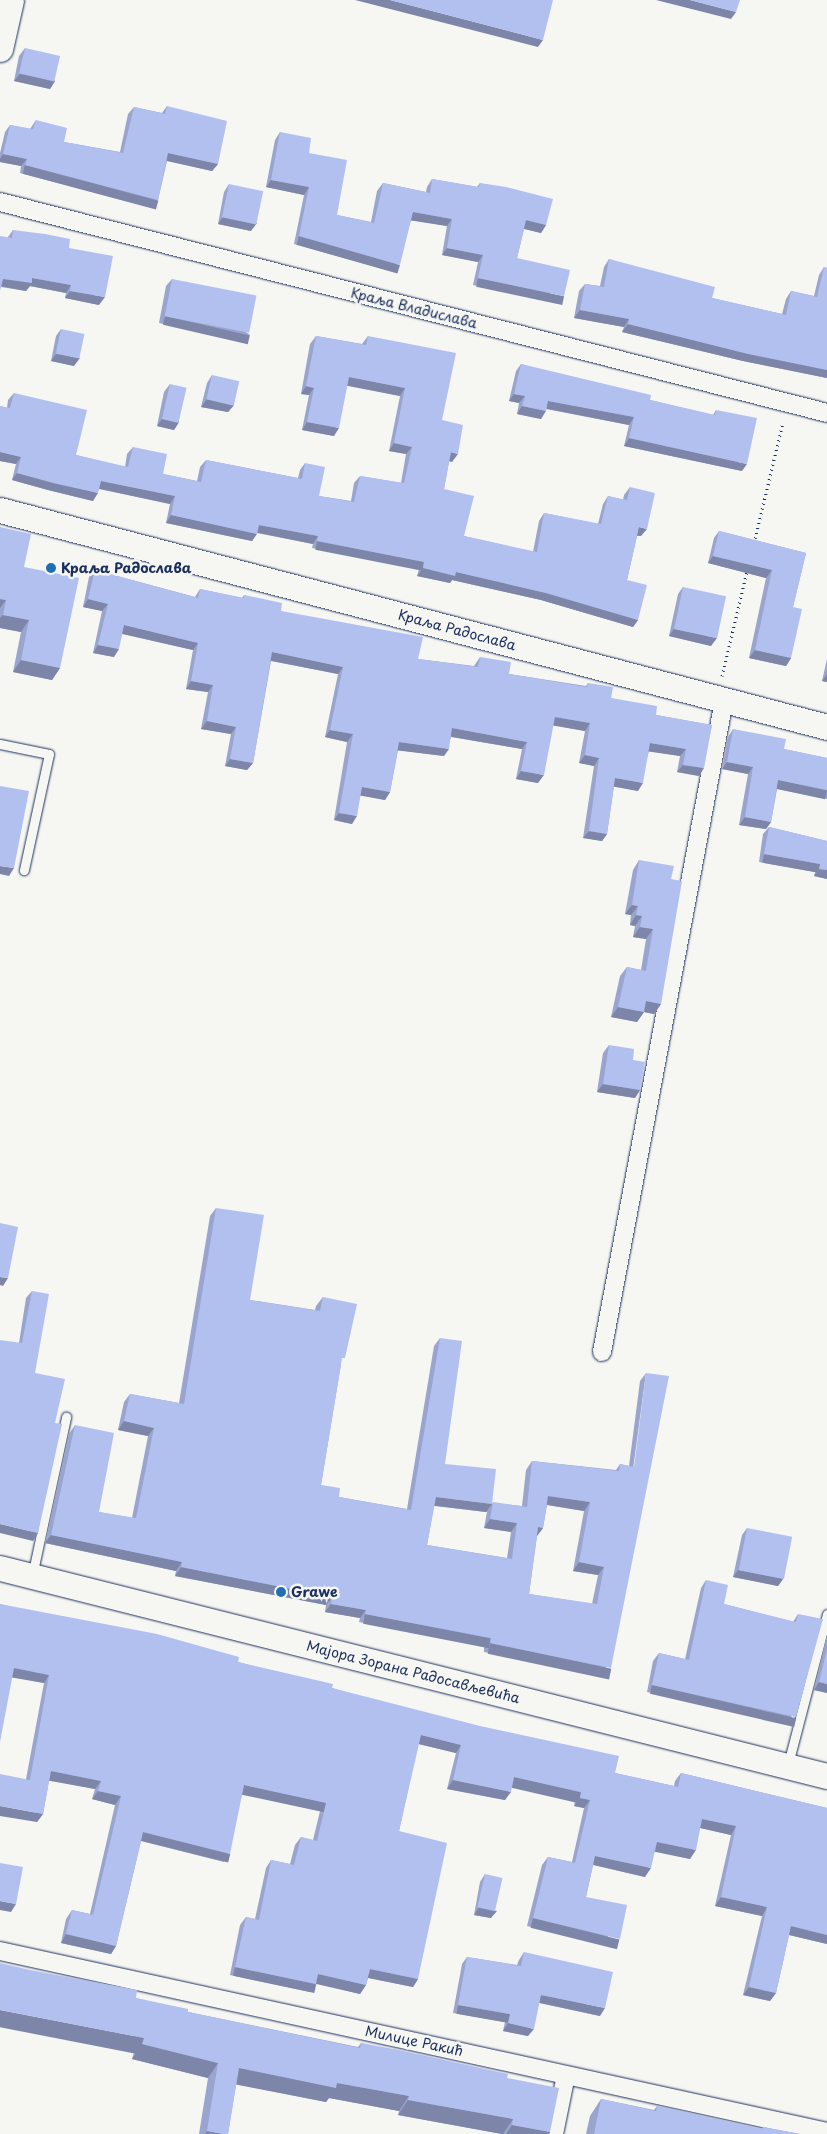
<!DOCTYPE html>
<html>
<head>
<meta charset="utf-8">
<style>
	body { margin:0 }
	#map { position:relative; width:827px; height:2134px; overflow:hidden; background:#f6f6f2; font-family:"Playpen Sans",sans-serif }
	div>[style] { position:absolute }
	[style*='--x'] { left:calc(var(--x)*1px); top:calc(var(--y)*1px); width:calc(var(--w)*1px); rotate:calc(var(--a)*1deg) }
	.path>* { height:3px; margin-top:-1.5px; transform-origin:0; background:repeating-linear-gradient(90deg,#1b2f5e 0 1px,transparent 0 5px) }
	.roads { filter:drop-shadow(0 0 1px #1b2f5e) drop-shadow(0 0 1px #1b2f5e) }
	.lane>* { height:9px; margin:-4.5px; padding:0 4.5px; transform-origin:4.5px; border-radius:4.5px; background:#f6f6f2 }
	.street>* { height:18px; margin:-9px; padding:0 9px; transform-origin:9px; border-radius:9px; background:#f6f6f2 }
	.secondary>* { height:25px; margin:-12.5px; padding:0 12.5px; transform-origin:12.5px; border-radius:12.5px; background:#f6f6f2 }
	.wall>* { inset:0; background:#99a5ce }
	.shaded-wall>* { inset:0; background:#7d86a8; transform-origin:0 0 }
	.building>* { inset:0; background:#b2c0f0; transform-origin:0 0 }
	.dots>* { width:14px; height:14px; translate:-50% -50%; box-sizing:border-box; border:2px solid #f6f6f2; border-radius:50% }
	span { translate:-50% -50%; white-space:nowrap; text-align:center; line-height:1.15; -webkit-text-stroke:5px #f6f6f2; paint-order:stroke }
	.street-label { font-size:14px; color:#1b2f5e }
	.poi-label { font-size:14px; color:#1b2f5e; font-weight:700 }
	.left { translate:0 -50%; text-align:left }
</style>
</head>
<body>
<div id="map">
	<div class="path">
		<div style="--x:754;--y:543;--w:124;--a:-76.5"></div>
		<div style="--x:722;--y:676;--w:108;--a:-76.6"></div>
	</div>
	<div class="roads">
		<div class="lane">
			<div style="--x:0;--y:744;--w:50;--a:11.5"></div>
			<div style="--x:49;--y:754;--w:119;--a:102.2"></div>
			<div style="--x:32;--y:1576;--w:163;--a:-77.9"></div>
			<div style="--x:788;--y:1764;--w:155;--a:-75.4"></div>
		</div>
		<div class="street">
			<div style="--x:0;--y:202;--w:853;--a:14.31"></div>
			<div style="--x:602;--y:1352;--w:662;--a:-79.39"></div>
			<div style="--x:0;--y:1951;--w:847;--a:12.35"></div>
			<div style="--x:554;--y:2134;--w:60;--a:-78.5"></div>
		</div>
		<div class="secondary">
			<div style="--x:0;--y:49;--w:50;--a:-77.3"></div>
			<div style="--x:0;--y:510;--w:855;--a:14.7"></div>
			<div style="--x:0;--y:1568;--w:853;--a:14.12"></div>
		</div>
	</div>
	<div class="wall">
		<div style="clip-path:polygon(25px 48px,55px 81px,50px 89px,14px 81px,19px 56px)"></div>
		<div style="clip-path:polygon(167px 106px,218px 164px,212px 171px,167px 161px,158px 200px,153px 208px,20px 173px,21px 166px,0 162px,0 153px,5px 132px,10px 125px,30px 129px,36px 120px,64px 142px,120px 152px,128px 114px,134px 107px,162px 113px)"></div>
		<div style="clip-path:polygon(280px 132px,309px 153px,337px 215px,371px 222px,377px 191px,383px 183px,426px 192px,427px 187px,432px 179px,477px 187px,480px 183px,546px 225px,541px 233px,524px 229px,517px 258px,559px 303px,473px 285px,478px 262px,442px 255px,447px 226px,411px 220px,394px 272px,294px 244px,304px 195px,266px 187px,275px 140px)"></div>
		<div style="clip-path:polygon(229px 184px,251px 231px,218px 224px,224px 192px)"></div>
		<div style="clip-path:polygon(13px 230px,69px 248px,99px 305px,65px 298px,66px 293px,30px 286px,26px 291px,1px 287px,8px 237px)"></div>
		<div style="clip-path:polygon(609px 259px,712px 298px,782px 314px,786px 299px,791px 291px,814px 296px,819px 275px,824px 267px,827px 268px,827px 378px,743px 361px,622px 332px,624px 327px,574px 318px,579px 291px,585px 284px,600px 286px,604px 267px)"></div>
		<div style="clip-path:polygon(172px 279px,250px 335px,244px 342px,159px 323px,166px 286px)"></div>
		<div style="clip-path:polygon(61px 329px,74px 366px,51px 361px,56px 336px)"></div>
		<div style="clip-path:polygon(316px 336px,362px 344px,368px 336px,442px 420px,452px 462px,449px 461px,444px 489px,464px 536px,533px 552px,539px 521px,544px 513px,598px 524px,603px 504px,608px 496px,623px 500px,624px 495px,630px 487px,641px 536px,637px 536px,627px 580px,638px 620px,633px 627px,541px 600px,452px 580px,450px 583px,417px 576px,419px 569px,312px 548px,313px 544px,257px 533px,252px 541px,166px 523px,170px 504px,99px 489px,93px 501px,48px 490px,12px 480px,16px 464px,0 461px,0 406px,7px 408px,8px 400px,14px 393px,76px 455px,125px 467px,127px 454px,133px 447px,163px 474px,197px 481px,200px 467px,206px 460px,298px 478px,300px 470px,305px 463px,319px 496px,351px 501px,354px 483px,360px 476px,401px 483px,406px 454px,389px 451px,400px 396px,347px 385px,334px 436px,302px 430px,309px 395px,301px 394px,310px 344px)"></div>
		<div style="clip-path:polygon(521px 364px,650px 400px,713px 415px,716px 410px,742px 471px,624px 446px,629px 425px,546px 409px,541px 419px,517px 414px,519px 403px,509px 401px,516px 371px)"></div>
		<div style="clip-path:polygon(212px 375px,234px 405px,228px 412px,201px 407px,207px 383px)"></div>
		<div style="clip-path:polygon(170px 384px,179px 422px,174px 430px,157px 426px,164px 392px)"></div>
		<div style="clip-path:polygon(0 527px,24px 567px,60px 668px,52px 680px,13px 672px,21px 632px,0 628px)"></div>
		<div style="clip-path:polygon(719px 531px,806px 553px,793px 607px,791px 658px,786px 666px,749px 658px,766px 578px,708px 563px,714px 538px)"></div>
		<div style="clip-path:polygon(95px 570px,195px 597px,200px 589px,242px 598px,244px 595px,281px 611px,418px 659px,474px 666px,480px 657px,509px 674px,586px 686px,588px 683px,611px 698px,656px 715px,712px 725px,699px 776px,677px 772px,680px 756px,649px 751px,638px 791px,614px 786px,607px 834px,602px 841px,583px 838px,594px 766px,579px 763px,585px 731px,553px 725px,538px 783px,516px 779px,522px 749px,451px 737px,444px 756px,398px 750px,390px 792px,385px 800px,360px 795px,352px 824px,334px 820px,347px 742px,325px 737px,338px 674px,271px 661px,253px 763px,247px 770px,225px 766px,231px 734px,201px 729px,208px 692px,186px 689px,193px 650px,122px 634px,114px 657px,93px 653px,102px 611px,83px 607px,89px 577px)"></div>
		<div style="clip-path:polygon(683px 587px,711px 646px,669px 636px,678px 594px)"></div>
		<div style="clip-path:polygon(827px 659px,827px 682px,822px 681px)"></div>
		<div style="clip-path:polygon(733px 729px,784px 749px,827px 758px,827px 799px,777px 789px,771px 822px,766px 829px,739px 825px,748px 774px,722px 769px,728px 737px)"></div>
		<div style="clip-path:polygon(769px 827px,827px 841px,827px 879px,814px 876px,815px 872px,759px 862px,763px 834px)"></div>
		<div style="clip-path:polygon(639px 860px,671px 879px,661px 1004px,654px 1014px,644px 1012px,637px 1022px,611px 1017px,620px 976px,627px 967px,641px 970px,646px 939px,633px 937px,635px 926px,630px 925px,631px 915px,625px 914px,633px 870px)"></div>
		<div style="clip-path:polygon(609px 1045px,633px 1060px,640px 1090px,635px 1098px,597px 1092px,603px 1053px)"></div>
		<div style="clip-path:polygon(evenodd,216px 1208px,250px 1300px,315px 1310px,316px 1306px,323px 1297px,341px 1364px,321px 1485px,339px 1497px,407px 1509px,434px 1346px,440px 1338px,445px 1464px,492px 1503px,522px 1506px,526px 1470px,532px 1461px,616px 1470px,620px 1464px,629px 1466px,640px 1381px,646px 1373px,605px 1677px,484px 1652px,484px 1646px,359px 1622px,360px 1618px,325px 1612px,326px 1605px,175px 1576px,176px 1571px,45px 1543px,69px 1434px,75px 1425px,99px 1512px,132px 1518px,148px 1436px,118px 1430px,124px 1402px,130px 1394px,179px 1403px,210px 1216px,216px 1208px,547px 1505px,584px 1511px,573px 1571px,598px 1575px,592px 1604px,529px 1594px,537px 1536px,543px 1528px,547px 1505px,216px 1208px,434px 1506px,486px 1512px,487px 1512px,484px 1528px,511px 1532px,507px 1558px,427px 1545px,434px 1506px)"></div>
		<div style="clip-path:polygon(32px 1291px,35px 1373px,55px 1423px,38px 1533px,33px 1541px,19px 1343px,26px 1298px)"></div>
		<div style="clip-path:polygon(747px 1528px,783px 1579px,778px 1586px,733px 1577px,742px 1535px)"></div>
		<div style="clip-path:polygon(706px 1580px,724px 1604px,793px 1622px,798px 1614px,791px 1724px,647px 1692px,653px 1661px,659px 1653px,685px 1659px,701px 1588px)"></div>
		<div style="clip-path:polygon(0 1604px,238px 1662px,332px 1688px,615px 1773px,674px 1786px,675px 1781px,681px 1773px,827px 1808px,827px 1944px,789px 1935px,776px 1993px,770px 2001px,743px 1995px,762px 1916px,715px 1906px,731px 1835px,700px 1828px,690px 1859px,655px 1851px,645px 1877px,593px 1865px,586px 1897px,614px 1947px,527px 1926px,542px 1865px,548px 1857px,572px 1862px,584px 1808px,574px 1806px,575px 1801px,512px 1786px,505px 1800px,447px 1789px,456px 1753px,418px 1744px,399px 1831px,418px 1979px,413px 1987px,368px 1978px,366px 1985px,360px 1994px,316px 1983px,310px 1992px,230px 1975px,240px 1925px,246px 1917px,255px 1919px,266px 1868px,271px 1860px,290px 1864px,295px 1845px,301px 1837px,313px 1840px,320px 1811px,242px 1794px,224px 1862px,141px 1841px,116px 1946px,111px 1954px,61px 1943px,66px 1919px,72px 1910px,90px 1914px,115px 1805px,92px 1799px,95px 1789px,49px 1780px,43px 1814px,37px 1822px,26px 1779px,44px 1683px,13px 1677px)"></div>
		<div style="clip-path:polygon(827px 1635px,827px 1693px,814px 1690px)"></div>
		<div style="clip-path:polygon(485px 1874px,491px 1918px,474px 1915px,480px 1882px)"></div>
		<div style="clip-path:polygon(524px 1952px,600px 2016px,539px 2003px,528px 2036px,503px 2031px,505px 2022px,453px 2013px,462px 1964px,467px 1957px,517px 1965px,519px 1960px)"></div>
		<div style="clip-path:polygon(136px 1998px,188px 2012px,358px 2047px,361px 2043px,507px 2078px,550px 2132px,549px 2134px,502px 2134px,398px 2115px,399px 2111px,329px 2098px,326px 2102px,236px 2084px,228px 2134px,199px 2134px,208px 2078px,132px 2059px,134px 2052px)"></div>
		<div style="clip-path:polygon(601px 2099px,654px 2110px,657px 2106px,761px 2129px,763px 2127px,800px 2134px,586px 2134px,590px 2116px)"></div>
	</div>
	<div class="shaded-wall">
		<div style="clip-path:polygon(355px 0,390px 0,543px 40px,538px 47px)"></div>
		<div style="clip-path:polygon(656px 0,690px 0,736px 12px,731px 19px)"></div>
		<div style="clip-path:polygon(20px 74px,55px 81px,50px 89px,14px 81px)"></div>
		<div style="clip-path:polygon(168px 153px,218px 164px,212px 171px,163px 160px)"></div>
		<div style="clip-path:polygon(3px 154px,27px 159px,21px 166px,0 162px,0 159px)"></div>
		<div style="left:25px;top:165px;width:138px;height:9px;rotate:15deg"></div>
		<div style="clip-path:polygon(271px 180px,309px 187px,304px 195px,266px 187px)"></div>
		<div style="clip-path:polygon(413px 212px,452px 219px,447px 226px,408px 220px)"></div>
		<div style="clip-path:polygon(223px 217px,257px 223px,251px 231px,218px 224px)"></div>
		<div style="clip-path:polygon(526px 220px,546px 225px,541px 233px,521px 228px)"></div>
		<div style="left:299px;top:236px;width:105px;height:9px;rotate:16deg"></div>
		<div style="clip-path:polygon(447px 248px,483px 255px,478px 262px,442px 255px)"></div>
		<div style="clip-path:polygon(32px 278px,71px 285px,66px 293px,30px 286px,26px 291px,0 286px,3px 279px)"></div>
		<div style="left:478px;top:278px;width:88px;height:9px;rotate:12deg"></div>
		<div style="clip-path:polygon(70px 291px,105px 297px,99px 305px,65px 298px)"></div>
		<div style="clip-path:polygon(580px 310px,629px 319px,624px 327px,574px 318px)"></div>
		<div style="left:165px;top:316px;width:87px;height:9px;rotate:13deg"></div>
		<div style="clip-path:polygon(628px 324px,827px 370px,827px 378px,743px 361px,622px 332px)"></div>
		<div style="clip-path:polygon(56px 354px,80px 358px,74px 366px,51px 361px)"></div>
		<div style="clip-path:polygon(349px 377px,405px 388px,400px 396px,343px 385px)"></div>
		<div style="clip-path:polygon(306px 386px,314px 388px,309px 395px,301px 394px)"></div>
		<div style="clip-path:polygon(514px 394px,525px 396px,519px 403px,509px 401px)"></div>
		<div style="clip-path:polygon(207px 399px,234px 405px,228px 412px,201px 407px)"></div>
		<div style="clip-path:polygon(548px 401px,634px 417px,629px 425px,543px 408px)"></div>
		<div style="clip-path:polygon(522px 406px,546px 411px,541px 419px,517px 414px)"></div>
		<div style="clip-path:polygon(162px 419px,179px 422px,174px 430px,157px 426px)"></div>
		<div style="clip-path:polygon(307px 422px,339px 428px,334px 436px,302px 430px)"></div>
		<div style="clip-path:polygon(629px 438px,747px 464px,742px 471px,624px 446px)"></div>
		<div style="clip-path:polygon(394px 443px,412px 447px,406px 454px,389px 451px)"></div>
		<div style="clip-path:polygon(0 452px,21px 457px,16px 464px,0 461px)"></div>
		<div style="clip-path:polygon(451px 452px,458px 454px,452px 462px,446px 460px)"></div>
		<div style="clip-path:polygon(17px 473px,98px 493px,93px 501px,48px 490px,12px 480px)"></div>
		<div style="clip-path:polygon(101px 481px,175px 496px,170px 504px,96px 488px)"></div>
		<div style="clip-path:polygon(171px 515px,257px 534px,252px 541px,166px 523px)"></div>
		<div style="clip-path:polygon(259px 525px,318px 536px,313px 544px,254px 532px)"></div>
		<div style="clip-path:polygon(639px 527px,647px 529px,641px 536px,634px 535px)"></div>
		<div style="left:317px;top:541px;width:109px;height:9px;rotate:11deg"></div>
		<div style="clip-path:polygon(713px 556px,772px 570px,766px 578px,708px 563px)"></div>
		<div style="clip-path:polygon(423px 568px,456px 572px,546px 593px,638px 620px,633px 627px,541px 600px,452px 580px,450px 583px,417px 576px)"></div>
		<div style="clip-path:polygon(0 599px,6px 600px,0 608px)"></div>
		<div style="clip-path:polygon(88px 599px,108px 604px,102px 611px,83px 607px)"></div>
		<div style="clip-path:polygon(3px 615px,29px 620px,21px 632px,0 628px,0 618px)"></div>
		<div style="clip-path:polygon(124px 625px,198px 643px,193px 650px,119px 633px)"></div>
		<div style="clip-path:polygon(674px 629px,717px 638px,711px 646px,669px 636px)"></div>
		<div style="clip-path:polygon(98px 645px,119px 649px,114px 657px,93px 653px)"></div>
		<div style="clip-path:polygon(755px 650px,791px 658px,786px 666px,749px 658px)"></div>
		<div style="clip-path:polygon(272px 652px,343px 667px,338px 674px,267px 660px)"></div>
		<div style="clip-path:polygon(21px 660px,60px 668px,52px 680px,13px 672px)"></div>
		<div style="clip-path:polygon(827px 674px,827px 682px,822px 681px)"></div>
		<div style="clip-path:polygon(191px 681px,213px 685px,208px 692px,186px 689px)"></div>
		<div style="clip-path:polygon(555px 717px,590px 723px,585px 731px,550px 725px)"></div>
		<div style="clip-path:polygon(207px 721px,236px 727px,231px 734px,201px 729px)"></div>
		<div style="clip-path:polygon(452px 728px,527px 742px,522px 749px,447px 736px)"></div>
		<div style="clip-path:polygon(330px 730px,353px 734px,347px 742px,325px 737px)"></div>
		<div style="clip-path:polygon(399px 742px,449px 749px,444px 756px,394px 750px)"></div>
		<div style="clip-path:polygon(650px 743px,686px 749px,680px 756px,645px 751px)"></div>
		<div style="clip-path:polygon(585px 755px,599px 758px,594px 766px,579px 763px)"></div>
		<div style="clip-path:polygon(230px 759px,253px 763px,247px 770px,225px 766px)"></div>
		<div style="clip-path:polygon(727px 762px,753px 767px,748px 774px,722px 769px)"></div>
		<div style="clip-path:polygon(683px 765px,704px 768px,699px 776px,677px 772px)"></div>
		<div style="clip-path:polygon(521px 771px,544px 775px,538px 783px,516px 779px)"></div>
		<div style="clip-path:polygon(615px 778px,643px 783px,638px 791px,610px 786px)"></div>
		<div style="left:778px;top:780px;width:50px;height:9px;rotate:12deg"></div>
		<div style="clip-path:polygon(362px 787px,390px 792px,385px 800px,357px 795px)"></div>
		<div style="clip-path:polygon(339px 813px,357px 816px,352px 824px,334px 820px)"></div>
		<div style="clip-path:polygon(745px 817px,771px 822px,766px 829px,739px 825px)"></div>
		<div style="clip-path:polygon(589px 831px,607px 834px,602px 841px,583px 838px)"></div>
		<div style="left:764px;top:854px;width:57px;height:9px;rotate:10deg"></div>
		<div style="clip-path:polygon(0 866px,14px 868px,9px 876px,0 874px)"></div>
		<div style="clip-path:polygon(819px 869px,827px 870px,827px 879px,814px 876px)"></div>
		<div style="clip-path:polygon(632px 905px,638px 906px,631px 915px,625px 914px)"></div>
		<div style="clip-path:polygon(636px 915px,642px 916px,635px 926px,630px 925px)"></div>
		<div style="clip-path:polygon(640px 927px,653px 929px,646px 939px,633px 937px)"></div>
		<div style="clip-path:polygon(646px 1001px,661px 1004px,654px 1014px,639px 1011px)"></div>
		<div style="clip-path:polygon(618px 1007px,644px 1012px,637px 1022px,611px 1017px)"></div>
		<div style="clip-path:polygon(603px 1084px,640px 1090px,635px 1098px,597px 1092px)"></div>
		<div style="clip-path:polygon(0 1277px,8px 1278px,3px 1286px,0 1285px)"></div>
		<div style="clip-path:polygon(124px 1421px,154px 1428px,148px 1436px,118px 1430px)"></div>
		<div style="clip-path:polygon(548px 1496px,590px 1502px,584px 1511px,542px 1504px)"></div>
		<div style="clip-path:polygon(436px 1497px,492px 1504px,486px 1512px,430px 1505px)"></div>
		<div style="clip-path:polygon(490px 1519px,517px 1523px,511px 1532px,484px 1528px)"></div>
		<div style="clip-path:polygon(0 1524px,38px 1533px,33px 1541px,0 1533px)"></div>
		<div style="clip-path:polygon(538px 1527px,543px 1528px,537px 1536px)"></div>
		<div style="clip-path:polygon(51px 1535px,182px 1562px,176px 1571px,45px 1543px)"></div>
		<div style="clip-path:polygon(579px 1562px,604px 1567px,598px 1575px,573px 1571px)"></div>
		<div style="clip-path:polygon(181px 1567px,332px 1597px,326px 1605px,175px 1576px)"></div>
		<div style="clip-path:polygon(738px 1570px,783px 1579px,778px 1586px,733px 1577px)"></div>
		<div style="clip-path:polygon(331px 1604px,366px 1610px,360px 1618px,325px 1612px)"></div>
		<div style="left:365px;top:1614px;width:128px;height:10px;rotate:11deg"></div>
		<div style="left:490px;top:1643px;width:124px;height:11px;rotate:12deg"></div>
		<div style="clip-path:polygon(14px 1668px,49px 1675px,44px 1683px,9px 1677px)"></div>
		<div style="clip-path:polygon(819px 1682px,827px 1684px,827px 1693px,814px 1690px)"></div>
		<div style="left:652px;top:1685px;width:148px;height:9px;rotate:13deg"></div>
		<div style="clip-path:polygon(421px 1735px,461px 1745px,456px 1753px,415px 1743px)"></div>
		<div style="clip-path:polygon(51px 1771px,101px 1781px,95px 1789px,45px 1780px)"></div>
		<div style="left:514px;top:1777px;width:69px;height:11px;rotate:13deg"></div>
		<div style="clip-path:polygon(453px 1780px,511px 1792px,505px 1800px,447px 1789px)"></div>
		<div style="left:244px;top:1785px;width:84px;height:10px;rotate:12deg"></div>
		<div style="clip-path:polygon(98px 1791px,121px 1796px,115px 1805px,92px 1799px)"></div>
		<div style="clip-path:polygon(580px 1798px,590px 1800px,584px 1808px,574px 1806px)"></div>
		<div style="clip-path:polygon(0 1806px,43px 1814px,37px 1822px,0 1816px)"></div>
		<div style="clip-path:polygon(702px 1819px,736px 1826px,731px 1835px,696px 1827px)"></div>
		<div style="left:143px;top:1832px;width:90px;height:9px;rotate:14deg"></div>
		<div style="clip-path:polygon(657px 1842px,696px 1850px,690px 1859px,651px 1851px)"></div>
		<div style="clip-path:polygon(595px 1856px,651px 1868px,645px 1877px,590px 1864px)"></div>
		<div style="clip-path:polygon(721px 1897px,767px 1907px,762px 1916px,715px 1906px)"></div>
		<div style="clip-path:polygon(0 1901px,16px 1904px,11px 1912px,0 1910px)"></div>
		<div style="clip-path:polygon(479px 1907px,497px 1911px,491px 1918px,474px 1915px)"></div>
		<div style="left:533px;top:1918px;width:89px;height:10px;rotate:14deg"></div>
		<div style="clip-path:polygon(791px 1926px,827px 1935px,827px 1944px,785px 1934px)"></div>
		<div style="clip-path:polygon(66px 1934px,116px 1946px,111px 1954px,61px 1943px)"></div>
		<div style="left:235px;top:1967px;width:83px;height:9px;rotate:12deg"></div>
		<div style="clip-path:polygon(370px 1969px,418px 1979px,413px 1987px,364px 1977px)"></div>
		<div style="clip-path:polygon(318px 1974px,366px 1985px,360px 1994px,312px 1983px)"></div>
		<div style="clip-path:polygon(749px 1987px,776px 1993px,770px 2001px,743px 1995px)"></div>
		<div style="clip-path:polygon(541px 1995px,605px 2008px,600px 2016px,536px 2002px)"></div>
		<div style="left:458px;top:2005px;width:53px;height:9px;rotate:10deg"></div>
		<div style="left:0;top:2010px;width:147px;height:17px;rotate:11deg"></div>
		<div style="clip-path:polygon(508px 2023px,534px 2029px,528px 2036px,503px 2031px)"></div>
		<div style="clip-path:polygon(142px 2044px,218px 2063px,208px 2078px,132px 2059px)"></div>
		<div style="clip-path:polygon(239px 2068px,337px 2083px,409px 2096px,399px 2111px,329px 2098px,326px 2102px,228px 2083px)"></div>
		<div style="clip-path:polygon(408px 2100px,513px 2119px,503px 2134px,502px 2134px,398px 2115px)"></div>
		<div style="clip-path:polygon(512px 2125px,550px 2132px,549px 2134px,506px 2134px)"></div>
		<div style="clip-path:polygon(207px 2131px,223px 2134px,205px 2134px)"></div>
	</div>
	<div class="building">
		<div style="clip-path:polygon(390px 0,553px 0,543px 40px)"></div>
		<div style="clip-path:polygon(690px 0,740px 0,736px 12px)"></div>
		<div style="left:25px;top:48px;width:36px;height:26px;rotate:13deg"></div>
		<div style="clip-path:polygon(167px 106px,227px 121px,218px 164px,168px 153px,158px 200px,25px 165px,27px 159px,3px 154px,10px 125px,33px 129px,36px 120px,67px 128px,64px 142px,123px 153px,134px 107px,165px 114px)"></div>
		<div style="clip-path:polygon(280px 132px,311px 138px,309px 153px,347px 160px,337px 215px,374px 223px,383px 183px,430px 193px,432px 179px,479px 187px,480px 183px,506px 187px,553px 199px,546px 225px,526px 220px,517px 258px,570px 270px,564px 296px,478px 278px,483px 255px,447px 248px,452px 219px,413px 212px,400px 265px,299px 236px,309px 187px,271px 180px)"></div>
		<div style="left:229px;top:184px;width:35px;height:34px;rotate:12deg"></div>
		<div style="clip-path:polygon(13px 230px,45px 234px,70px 239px,69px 248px,113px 256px,105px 297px,70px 291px,71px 285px,32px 278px,32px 283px,3px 279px,0 291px,0 236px,12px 238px)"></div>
		<div style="clip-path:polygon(609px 259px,715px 287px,712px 298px,786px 315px,791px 291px,817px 297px,824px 267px,827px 268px,827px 370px,748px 354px,628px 324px,629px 319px,580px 310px,585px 284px,604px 287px)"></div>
		<div style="left:172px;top:279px;width:86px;height:38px;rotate:11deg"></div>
		<div style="left:61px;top:329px;width:24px;height:25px;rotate:12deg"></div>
		<div style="clip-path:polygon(316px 336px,366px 345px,368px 336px,456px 353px,442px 420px,463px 425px,458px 454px,451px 452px,444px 489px,474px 496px,464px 536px,537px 552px,544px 513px,601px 524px,608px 496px,627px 500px,630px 487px,655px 493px,647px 529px,639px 527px,627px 580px,647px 585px,638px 620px,546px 593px,456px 572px,455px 576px,423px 568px,424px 562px,317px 541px,318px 536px,259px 525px,257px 534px,171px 515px,175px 496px,101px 481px,98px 493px,53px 483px,17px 473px,21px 457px,0 452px,0 406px,10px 408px,14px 393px,87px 410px,76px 455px,128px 467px,133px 447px,167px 454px,163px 474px,201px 482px,206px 460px,302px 479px,305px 463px,325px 467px,319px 496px,354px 502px,360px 476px,404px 483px,412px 447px,394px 443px,405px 388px,349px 377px,339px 428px,307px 422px,314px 388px,306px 386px)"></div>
		<div style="clip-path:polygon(521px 364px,651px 395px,650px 400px,715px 415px,716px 410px,757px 418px,747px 464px,629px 438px,634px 417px,548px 401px,546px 411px,522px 406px,525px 396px,514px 394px)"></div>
		<div style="left:212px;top:375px;width:28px;height:25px;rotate:13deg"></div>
		<div style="left:170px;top:384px;width:17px;height:36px;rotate:13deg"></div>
		<div style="clip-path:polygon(0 527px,31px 534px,24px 567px,79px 578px,60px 668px,21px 660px,29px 620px,3px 615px,6px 600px,0 599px)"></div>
		<div style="clip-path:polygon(719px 531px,806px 553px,793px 607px,802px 609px,791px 658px,755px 650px,772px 570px,713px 556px)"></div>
		<div style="clip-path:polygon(95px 570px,198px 598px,200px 589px,244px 598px,244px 595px,282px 603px,281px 611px,423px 637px,418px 659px,478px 667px,480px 657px,511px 662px,509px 674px,587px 687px,588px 683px,613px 687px,611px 698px,657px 706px,656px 715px,712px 725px,704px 768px,683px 765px,686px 749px,650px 743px,643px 783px,615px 778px,607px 834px,589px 831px,599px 758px,585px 755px,590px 723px,555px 717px,544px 775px,521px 771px,527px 742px,452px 728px,449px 749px,399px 742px,390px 792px,362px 787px,357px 816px,339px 813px,353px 734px,330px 730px,343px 667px,272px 652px,253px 763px,230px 759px,236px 727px,207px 721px,213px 685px,191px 681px,198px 643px,124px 625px,119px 649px,98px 645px,108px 604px,88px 599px)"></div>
		<div style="left:683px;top:587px;width:44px;height:43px;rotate:12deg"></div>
		<div style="clip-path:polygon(733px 729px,786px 739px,784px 749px,827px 758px,827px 790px,778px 780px,771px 822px,745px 817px,753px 767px,727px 762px)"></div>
		<div style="clip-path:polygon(0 786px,29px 791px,14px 868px,0 866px)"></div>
		<div style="clip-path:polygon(769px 827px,827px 841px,827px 870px,819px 869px,820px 864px,764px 854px)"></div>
		<div style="clip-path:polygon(639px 860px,674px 866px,671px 879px,682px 881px,661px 1004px,646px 1001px,644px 1012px,618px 1007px,627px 967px,646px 971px,653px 929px,640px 927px,642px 916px,636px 915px,638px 906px,632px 905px)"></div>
		<div style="clip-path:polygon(609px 1045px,634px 1049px,633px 1060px,645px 1062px,640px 1090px,603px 1084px)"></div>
		<div style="clip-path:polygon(evenodd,216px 1208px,264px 1215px,250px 1300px,320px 1311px,323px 1297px,357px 1304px,345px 1358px,342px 1358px,321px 1485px,340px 1488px,339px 1497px,411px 1510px,440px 1338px,462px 1341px,445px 1464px,496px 1469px,492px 1504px,436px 1497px,427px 1545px,512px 1559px,517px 1523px,490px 1519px,493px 1502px,527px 1507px,532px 1461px,619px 1471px,620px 1464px,634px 1467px,646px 1373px,669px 1376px,611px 1668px,490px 1643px,491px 1638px,365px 1614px,366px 1610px,331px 1604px,332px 1597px,181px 1567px,182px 1562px,51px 1535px,75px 1425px,114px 1433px,99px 1512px,136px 1518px,154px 1428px,124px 1421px,130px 1394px,184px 1404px,216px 1208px,548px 1496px,590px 1502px,579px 1562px,604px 1567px,597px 1604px,529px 1594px,538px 1527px,543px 1528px,548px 1496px)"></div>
		<div style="clip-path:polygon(0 1223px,18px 1227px,8px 1278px,0 1277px)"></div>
		<div style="clip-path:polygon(32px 1291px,49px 1294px,35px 1373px,65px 1379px,55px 1423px,62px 1424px,38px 1533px,0 1524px,0 1340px,22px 1343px)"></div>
		<div style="left:747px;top:1528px;width:46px;height:43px;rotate:11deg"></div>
		<div style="clip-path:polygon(706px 1580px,728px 1585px,724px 1604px,796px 1622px,798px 1614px,823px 1619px,796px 1717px,652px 1685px,659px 1653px,689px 1660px)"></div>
		<div style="clip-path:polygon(0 1604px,157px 1634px,239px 1657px,238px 1662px,333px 1684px,332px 1688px,480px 1726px,619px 1756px,615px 1773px,678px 1787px,681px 1773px,827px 1808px,827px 1935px,791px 1926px,776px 1993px,749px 1987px,767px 1907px,721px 1897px,736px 1826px,702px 1819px,696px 1850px,657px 1842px,651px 1868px,595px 1856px,586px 1897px,627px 1905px,620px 1939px,533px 1918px,548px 1857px,575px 1863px,590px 1800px,580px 1798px,581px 1792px,514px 1777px,511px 1792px,453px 1780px,461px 1745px,421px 1735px,399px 1831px,447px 1843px,418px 1979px,370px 1969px,366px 1985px,318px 1974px,316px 1984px,235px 1967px,246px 1917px,259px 1920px,271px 1860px,294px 1865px,301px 1837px,317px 1841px,326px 1803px,244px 1785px,230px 1854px,143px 1832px,116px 1946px,66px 1934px,72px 1910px,93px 1915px,121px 1796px,98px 1791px,101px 1781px,51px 1771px,43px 1814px,0 1806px,0 1774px,30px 1780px,49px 1675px,14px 1668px,0 1742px)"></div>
		<div style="clip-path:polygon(827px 1649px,827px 1684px,819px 1682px)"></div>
		<div style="clip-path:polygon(0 1863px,23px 1867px,16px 1904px,0 1901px)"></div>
		<div style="left:485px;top:1874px;width:18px;height:34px;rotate:13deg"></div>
		<div style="clip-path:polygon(524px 1952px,613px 1972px,605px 2008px,541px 1995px,534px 2029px,508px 2023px,510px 2014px,458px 2005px,467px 1957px,521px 1966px)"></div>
		<div style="clip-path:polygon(0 1963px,30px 1970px,137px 1990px,136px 1998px,188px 2009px,188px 2012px,360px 2048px,361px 2043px,399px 2050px,508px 2074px,507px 2078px,559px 2088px,550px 2132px,512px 2125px,513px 2119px,408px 2100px,409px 2096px,337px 2083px,336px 2088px,239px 2068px,228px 2134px,223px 2134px,207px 2131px,218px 2063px,142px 2044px,144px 2038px,0 2010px)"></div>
		<div style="clip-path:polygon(601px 2099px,656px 2111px,657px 2106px,762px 2129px,763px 2127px,800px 2134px,594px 2134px)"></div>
	</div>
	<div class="dots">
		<div style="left:51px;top:568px;background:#1f6fb2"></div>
		<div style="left:281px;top:1592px;background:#1f6fb2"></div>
	</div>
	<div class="street-label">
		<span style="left:414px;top:308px;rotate:14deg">Краља Владислава</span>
		<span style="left:457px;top:630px;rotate:15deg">Краља Радослава</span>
		<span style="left:413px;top:1672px;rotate:14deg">Мајора Зорана Радосављевића</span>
		<span style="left:414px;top:2041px;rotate:12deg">Милице Ракић</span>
	</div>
	<div class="poi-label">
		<span class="left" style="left:61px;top:568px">Краља Радослава</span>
		<span class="left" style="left:291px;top:1592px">Grawe</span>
	</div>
</div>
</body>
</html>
